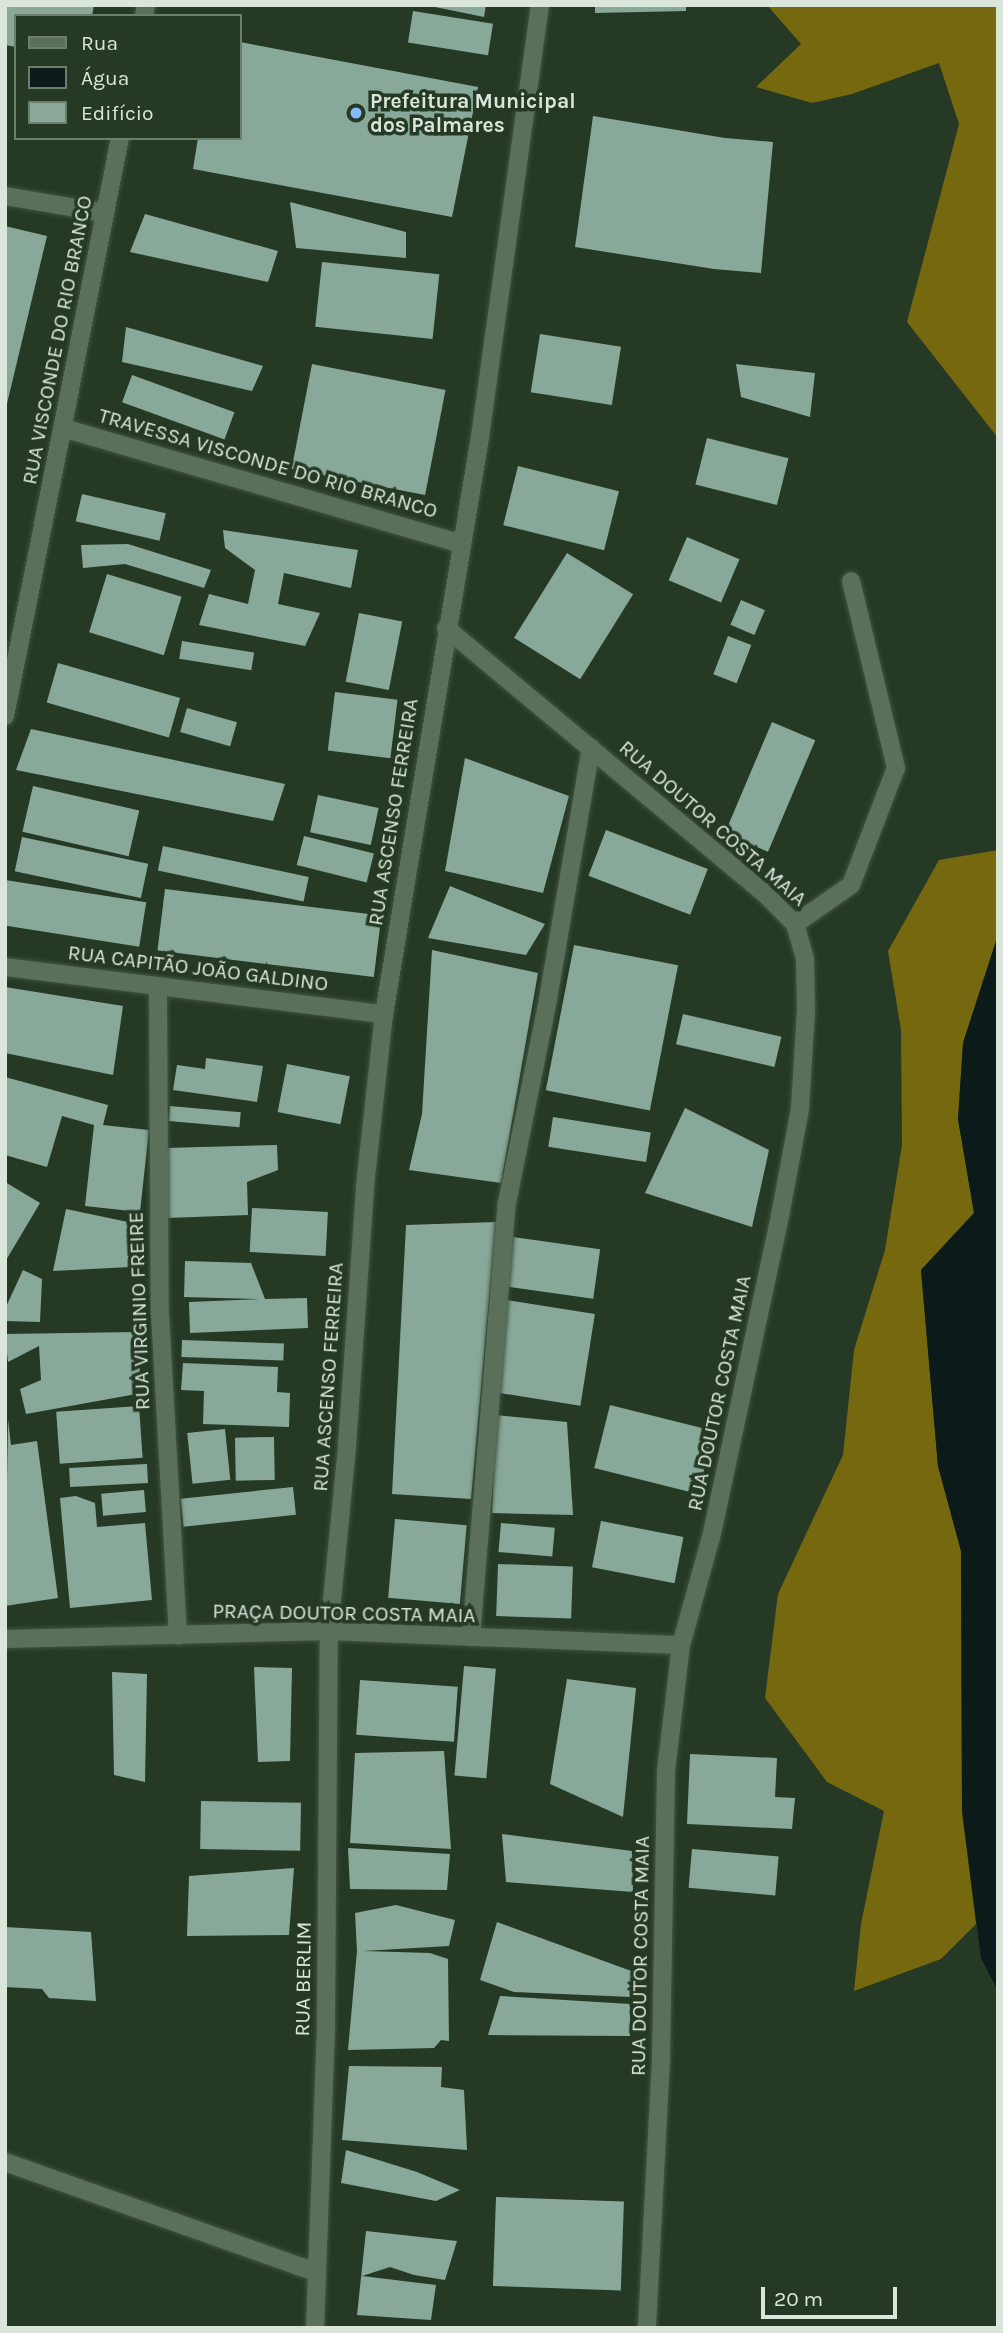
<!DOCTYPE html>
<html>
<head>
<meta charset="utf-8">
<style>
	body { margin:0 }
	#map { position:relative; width:1003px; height:2333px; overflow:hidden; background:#253925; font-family:Karla,sans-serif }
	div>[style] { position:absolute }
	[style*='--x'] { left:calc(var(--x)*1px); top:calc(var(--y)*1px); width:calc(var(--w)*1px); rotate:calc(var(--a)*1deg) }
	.forest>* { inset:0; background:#76680f }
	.water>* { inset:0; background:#0c1b19 }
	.building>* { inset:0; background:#88a99a; transform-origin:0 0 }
	.roads { filter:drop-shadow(0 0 2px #425342) drop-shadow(0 0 2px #425342) }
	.minor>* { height:18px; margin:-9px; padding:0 9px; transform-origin:9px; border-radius:9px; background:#5b705a }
	.dots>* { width:19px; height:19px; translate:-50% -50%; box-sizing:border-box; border:4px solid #253925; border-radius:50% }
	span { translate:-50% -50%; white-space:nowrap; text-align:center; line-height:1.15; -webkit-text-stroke:7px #253925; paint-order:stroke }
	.poi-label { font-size:21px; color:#dae6d9; font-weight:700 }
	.left { translate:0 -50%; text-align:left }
	.street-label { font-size:21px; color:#dae6d9 }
	.frame { position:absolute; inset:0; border:7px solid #dae6d9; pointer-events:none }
	.legend { position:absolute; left:14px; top:14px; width:228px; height:126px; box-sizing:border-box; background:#253925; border:2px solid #6d7e6d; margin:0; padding:9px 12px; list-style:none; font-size:21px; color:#dae6d9 }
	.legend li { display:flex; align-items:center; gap:14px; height:35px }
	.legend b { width:35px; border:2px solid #6d7e6d }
	.scale { position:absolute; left:761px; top:2287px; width:136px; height:32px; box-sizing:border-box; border:4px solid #dae6d9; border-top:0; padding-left:9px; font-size:21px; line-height:24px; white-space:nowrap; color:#dae6d9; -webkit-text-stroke:5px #253925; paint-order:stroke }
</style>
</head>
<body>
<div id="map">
	<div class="forest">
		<div style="clip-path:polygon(767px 5px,998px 5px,998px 438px,907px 322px,959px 124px,939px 63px,852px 94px,812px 103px,756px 87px,801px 44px)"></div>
		<div style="clip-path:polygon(998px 850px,998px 935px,963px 1043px,958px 1119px,974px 1213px,921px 1270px,938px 1466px,961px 1551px,962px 1811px,976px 1924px,941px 1959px,854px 1991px,861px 1924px,884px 1811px,827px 1782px,765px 1698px,778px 1594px,843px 1455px,854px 1350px,885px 1250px,902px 1145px,901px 1030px,888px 951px,939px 860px)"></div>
	</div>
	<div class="water">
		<div style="clip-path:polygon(998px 935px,998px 1991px,981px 1958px,962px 1811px,961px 1551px,938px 1466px,921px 1270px,974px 1213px,958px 1119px,963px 1043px)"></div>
	</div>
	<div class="building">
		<div style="clip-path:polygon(5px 5px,94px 5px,92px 16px,16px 16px,16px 47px,5px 45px)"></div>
		<div style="clip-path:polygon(425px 5px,486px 5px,484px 17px)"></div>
		<div style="clip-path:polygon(595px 5px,686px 5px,686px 11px,595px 13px)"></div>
		<div style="left:413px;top:11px;width:81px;height:32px;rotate:9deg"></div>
		<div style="clip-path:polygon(240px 42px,478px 87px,452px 217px,193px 169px,198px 138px,240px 138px)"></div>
		<div style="clip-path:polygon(593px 116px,725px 138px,773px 142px,761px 273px,714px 269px,575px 247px)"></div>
		<div style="clip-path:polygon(290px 202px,406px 232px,406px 258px,296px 248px)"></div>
		<div style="clip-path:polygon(145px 214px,278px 251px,268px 282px,130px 252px)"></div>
		<div style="clip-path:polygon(5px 226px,47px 236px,6px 408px,5px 408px)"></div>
		<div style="left:322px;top:262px;width:118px;height:65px;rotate:6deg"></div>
		<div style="clip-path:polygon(126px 327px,263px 366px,252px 391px,122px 362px)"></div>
		<div style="left:540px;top:334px;width:82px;height:59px;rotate:9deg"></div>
		<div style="left:312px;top:364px;width:136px;height:107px;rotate:11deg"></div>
		<div style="clip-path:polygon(736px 364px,815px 373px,810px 417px,741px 397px)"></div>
		<div style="left:132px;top:375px;width:109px;height:29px;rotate:20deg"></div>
		<div style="left:707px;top:438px;width:84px;height:48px;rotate:14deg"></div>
		<div style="left:518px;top:466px;width:104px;height:61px;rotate:14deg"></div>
		<div style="left:82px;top:494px;width:86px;height:28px;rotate:13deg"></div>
		<div style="clip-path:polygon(223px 530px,358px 550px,351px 588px,284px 573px,278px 604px,320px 613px,305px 646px,199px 625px,209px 594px,248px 604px,255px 570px,225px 548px)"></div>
		<div style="left:687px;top:537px;width:57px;height:47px;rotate:23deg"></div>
		<div style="clip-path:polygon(128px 544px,211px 570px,204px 588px,125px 564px,83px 568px,81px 545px)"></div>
		<div style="left:567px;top:553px;width:78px;height:100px;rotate:32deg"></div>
		<div style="left:107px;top:574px;width:78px;height:61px;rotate:17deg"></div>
		<div style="left:741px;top:600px;width:26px;height:27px;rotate:23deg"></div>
		<div style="left:359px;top:613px;width:44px;height:70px;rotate:11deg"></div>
		<div style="left:728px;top:636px;width:25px;height:41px;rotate:21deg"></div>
		<div style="left:182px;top:641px;width:73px;height:18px;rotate:9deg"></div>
		<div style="left:58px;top:663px;width:127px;height:41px;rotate:16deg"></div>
		<div style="left:335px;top:692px;width:63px;height:59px;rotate:7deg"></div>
		<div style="left:187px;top:708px;width:52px;height:25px;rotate:16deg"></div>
		<div style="left:772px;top:722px;width:47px;height:121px;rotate:23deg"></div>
		<div style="clip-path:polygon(31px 729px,285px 784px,273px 821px,16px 770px)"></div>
		<div style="clip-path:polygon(465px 758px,569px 796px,543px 893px,445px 871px)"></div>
		<div style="left:33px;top:786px;width:109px;height:47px;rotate:13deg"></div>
		<div style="left:318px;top:795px;width:62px;height:38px;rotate:12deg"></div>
		<div style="left:606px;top:830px;width:109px;height:49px;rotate:21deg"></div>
		<div style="left:304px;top:836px;width:72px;height:30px;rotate:14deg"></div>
		<div style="left:22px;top:837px;width:129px;height:35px;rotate:12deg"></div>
		<div style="left:163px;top:846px;width:149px;height:25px;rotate:12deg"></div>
		<div style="left:5px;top:880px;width:143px;height:45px;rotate:9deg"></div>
		<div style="clip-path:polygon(450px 886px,545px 924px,526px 955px,428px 938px)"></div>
		<div style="left:165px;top:889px;width:218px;height:62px;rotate:7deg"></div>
		<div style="left:574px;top:945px;width:106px;height:148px;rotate:11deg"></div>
		<div style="clip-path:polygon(432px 950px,538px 973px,501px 1183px,409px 1170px,422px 1114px)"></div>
		<div style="clip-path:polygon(5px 987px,123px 1006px,113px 1075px,5px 1053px)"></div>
		<div style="left:683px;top:1014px;width:101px;height:31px;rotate:13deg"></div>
		<div style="clip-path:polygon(206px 1058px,263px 1066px,257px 1102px,173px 1090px,177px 1065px,205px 1069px)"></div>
		<div style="left:287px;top:1064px;width:64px;height:49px;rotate:11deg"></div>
		<div style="clip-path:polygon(5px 1077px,108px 1105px,103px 1125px,149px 1130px,140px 1212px,85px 1206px,94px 1125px,62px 1116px,47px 1167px,5px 1155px)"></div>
		<div style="left:170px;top:1106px;width:71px;height:15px;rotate:5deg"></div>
		<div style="clip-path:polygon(685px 1108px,769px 1150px,752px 1227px,645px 1193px)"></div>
		<div style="left:553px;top:1117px;width:99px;height:30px;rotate:9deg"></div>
		<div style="clip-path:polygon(277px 1145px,278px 1170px,247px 1182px,248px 1215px,167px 1218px,166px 1148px)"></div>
		<div style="clip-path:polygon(5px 1182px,40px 1203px,5px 1262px)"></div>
		<div style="left:252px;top:1208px;width:76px;height:44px;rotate:3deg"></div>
		<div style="clip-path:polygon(66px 1209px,128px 1222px,130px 1267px,53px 1271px)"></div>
		<div style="clip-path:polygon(496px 1222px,471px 1499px,392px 1494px,406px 1225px)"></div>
		<div style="left:513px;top:1237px;width:88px;height:50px;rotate:8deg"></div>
		<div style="clip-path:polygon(185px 1261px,251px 1263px,265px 1299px,307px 1298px,308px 1328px,190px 1333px,189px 1302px,259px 1299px,184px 1297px)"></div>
		<div style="clip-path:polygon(23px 1270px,42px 1279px,40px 1322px,5px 1321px,5px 1309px)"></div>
		<div style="left:507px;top:1300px;width:89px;height:93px;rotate:9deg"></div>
		<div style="clip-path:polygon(136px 1332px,142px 1393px,26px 1414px,20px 1389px,41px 1380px,39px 1346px,8px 1362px,5px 1334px)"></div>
		<div style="left:182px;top:1340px;width:102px;height:17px;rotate:2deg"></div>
		<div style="clip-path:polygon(183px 1363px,278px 1367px,277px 1392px,290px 1393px,289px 1427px,203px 1424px,204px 1391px,181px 1390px)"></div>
		<div style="left:610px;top:1405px;width:107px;height:65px;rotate:14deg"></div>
		<div style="left:139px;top:1406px;width:52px;height:83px;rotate:86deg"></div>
		<div style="clip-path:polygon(496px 1415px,567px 1422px,573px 1515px,492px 1513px)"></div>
		<div style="clip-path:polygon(8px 1419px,11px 1445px,37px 1441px,58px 1598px,5px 1606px)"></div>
		<div style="left:225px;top:1429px;width:51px;height:38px;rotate:84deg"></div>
		<div style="left:274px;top:1437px;width:43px;height:39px;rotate:89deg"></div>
		<div style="left:147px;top:1464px;width:19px;height:78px;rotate:87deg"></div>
		<div style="left:293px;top:1487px;width:28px;height:113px;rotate:84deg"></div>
		<div style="left:144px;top:1490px;width:22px;height:43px;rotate:85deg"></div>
		<div style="clip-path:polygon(76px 1496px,95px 1503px,97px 1527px,145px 1523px,152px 1600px,70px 1608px,60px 1498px)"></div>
		<div style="left:395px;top:1519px;width:72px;height:79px;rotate:5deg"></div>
		<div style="left:601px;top:1521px;width:84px;height:47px;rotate:11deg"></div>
		<div style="left:501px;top:1523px;width:54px;height:29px;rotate:5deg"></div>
		<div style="left:498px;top:1564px;width:75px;height:52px;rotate:2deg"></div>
		<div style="left:464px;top:1666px;width:32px;height:110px;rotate:5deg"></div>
		<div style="clip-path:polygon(254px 1667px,292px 1668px,290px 1761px,258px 1762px)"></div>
		<div style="clip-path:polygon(112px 1672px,147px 1674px,145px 1782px,114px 1775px)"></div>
		<div style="clip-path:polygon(567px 1679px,636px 1688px,623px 1817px,550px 1784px)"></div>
		<div style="left:360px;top:1680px;width:98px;height:55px;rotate:4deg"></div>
		<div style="clip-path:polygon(444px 1751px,451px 1849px,350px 1843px,355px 1753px)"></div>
		<div style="clip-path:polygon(690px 1754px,777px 1758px,775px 1797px,795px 1798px,792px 1829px,687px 1824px)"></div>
		<div style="left:201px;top:1801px;width:100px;height:48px;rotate:1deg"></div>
		<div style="clip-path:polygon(502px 1834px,632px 1851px,633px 1892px,506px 1882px)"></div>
		<div style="clip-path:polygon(348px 1848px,450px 1854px,447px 1890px,350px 1889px)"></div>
		<div style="left:692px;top:1849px;width:87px;height:39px;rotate:5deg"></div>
		<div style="clip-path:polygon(294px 1868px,289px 1935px,187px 1936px,189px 1876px)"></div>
		<div style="clip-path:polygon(396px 1905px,455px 1920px,449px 1946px,363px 1951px,430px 1953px,448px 1959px,449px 2041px,441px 2040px,434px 2048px,348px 2050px,357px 1951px,355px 1913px)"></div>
		<div style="clip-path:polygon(497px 1922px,634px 1972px,632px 1997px,514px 1992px,480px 1980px)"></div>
		<div style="clip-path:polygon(5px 1927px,91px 1932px,96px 2001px,49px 1998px,42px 1989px,5px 1987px)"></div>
		<div style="clip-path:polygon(500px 1996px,630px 2004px,630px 2036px,488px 2035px)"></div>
		<div style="clip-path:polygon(349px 2066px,442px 2067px,441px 2087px,464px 2090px,467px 2150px,342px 2140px)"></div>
		<div style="clip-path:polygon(346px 2150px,417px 2172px,460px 2190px,436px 2201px,341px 2183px)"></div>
		<div style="left:496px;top:2197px;width:128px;height:89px;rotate:2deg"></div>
		<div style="clip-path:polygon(366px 2231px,457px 2241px,445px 2280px,414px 2275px,390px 2267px,362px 2276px,436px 2285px,431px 2320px,357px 2315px)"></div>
	</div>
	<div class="roads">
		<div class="minor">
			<div style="--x:144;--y:16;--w:11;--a:-80"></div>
			<div style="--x:5;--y:196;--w:101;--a:9.6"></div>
			<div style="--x:63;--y:428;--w:413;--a:16.2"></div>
			<div style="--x:446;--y:628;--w:414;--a:39.8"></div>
			<div style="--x:764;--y:893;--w:44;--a:45"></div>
			<div style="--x:795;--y:924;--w:36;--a:74"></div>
			<div style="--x:805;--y:959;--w:51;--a:88.9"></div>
			<div style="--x:806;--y:1010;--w:99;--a:93.5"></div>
			<div style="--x:800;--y:1109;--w:109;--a:100.6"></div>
			<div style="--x:780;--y:1216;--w:328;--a:102.1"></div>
			<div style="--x:711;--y:1537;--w:112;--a:105.5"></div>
			<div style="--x:681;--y:1645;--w:127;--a:96.8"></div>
			<div style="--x:666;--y:1771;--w:288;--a:91"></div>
			<div style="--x:661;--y:2059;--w:269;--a:93"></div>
			<div style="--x:5;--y:716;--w:589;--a:-78.75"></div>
			<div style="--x:795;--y:924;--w:68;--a:-34.9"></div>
			<div style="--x:851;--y:885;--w:125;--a:-69"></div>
			<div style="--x:896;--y:768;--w:192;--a:-103.5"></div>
			<div style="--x:5;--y:967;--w:382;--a:7.1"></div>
			<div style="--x:158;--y:986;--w:328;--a:89.7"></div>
			<div style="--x:160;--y:1314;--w:322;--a:86.8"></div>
			<div style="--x:471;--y:1637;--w:435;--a:-85.3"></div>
			<div style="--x:507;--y:1203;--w:208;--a:-78.6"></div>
			<div style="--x:548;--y:999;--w:255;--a:-80.3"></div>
			<div style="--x:5;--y:1639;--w:324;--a:-1.4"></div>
			<div style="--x:329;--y:1631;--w:352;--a:2.3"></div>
			<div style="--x:5;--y:2162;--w:330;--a:19.5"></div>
			<div style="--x:315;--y:2328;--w:302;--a:-87.9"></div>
			<div style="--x:326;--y:2026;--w:395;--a:-89.6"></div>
			<div style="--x:329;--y:1631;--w:186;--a:-84.4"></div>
			<div style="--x:347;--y:1446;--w:261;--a:-86"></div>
			<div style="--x:365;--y:1186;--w:173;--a:-83.7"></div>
			<div style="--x:384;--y:1014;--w:585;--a:-80.55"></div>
			<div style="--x:480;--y:437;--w:436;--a:-82.1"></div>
		</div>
	</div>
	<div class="dots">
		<div style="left:356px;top:113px;background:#84bcfb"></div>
	</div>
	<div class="poi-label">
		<span class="left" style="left:370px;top:113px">Prefeitura Municipal<br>dos Palmares</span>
	</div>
	<div class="street-label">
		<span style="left:57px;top:340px;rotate:-79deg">RUA VISCONDE DO RIO BRANCO</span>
		<span style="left:268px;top:463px;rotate:16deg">TRAVESSA VISCONDE DO RIO BRANCO</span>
		<span style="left:393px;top:812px;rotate:-81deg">RUA ASCENSO FERREIRA</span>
		<span style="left:713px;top:823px;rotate:41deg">RUA DOUTOR COSTA MAIA</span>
		<span style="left:198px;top:968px;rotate:7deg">RUA CAPITÃO JOÃO GALDINO</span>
		<span style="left:139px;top:1311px;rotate:-92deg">RUA VIRGINIO FREIRE</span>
		<span style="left:328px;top:1377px;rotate:-86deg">RUA ASCENSO FERREIRA</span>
		<span style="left:719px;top:1393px;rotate:-78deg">RUA DOUTOR COSTA MAIA</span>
		<span style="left:344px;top:1613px;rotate:1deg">PRAÇA DOUTOR COSTA MAIA</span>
		<span style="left:640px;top:1956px;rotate:-89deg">RUA DOUTOR COSTA MAIA</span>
		<span style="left:303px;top:1979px;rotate:-89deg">RUA BERLIM</span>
	</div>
	<div class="frame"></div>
	<ul class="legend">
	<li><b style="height:9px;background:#5b705a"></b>Rua</li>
	<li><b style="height:19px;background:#0c1b19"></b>Água</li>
	<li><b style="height:19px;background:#88a99a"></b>Edifício</li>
	</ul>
	<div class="scale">20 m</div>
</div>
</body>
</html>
